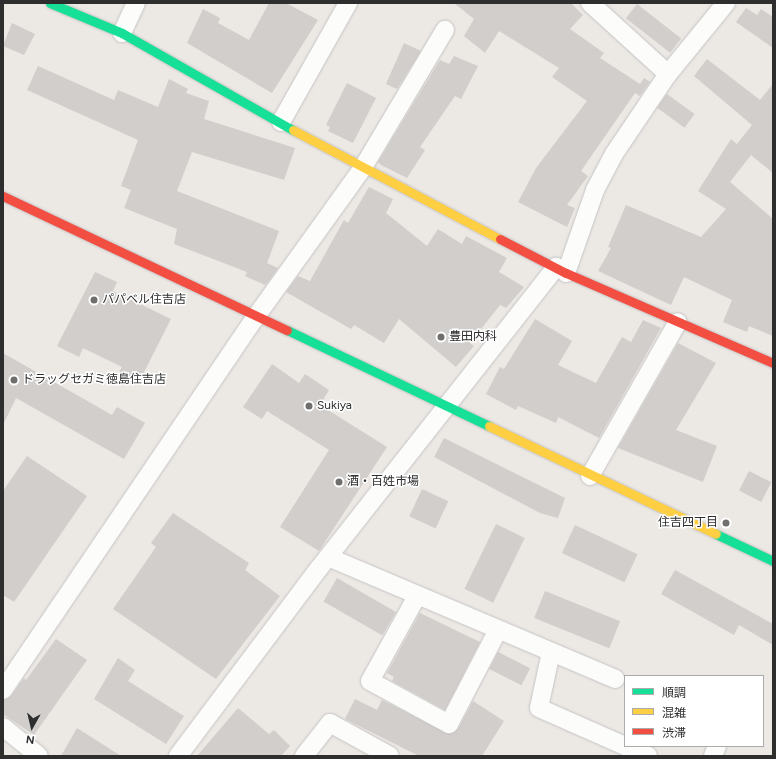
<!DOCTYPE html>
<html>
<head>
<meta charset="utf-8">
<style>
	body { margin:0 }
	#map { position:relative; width:776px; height:759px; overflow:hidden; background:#ece8e4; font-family:Figtree,"Noto Sans JP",sans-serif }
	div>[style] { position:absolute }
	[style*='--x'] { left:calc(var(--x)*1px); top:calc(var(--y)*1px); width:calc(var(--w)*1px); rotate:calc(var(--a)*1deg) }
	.building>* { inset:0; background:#d1cecb; transform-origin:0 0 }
	.roads { filter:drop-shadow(0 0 1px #c5c4c5) drop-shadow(0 0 1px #c5c4c5) }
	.street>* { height:18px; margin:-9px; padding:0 9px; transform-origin:9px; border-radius:9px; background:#fcfcfb }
	.fast>* { height:9px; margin:-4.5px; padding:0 4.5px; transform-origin:4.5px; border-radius:4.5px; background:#16e098 }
	.slow>* { height:9px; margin:-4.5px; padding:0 4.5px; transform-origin:4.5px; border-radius:4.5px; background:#ffcf43 }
	.jam>* { height:9px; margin:-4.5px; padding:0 4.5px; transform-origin:4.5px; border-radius:4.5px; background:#f24e42 }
	.dots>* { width:11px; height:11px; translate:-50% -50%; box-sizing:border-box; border:2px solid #fff; border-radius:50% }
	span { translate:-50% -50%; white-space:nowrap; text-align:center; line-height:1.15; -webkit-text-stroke:3px #fff; paint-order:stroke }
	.poi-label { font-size:12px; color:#2e2e2e }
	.left { translate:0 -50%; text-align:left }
	.right { translate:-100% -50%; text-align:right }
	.frame { position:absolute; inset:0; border:4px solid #2e2e2e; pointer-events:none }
	.legend { position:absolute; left:624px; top:675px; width:140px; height:72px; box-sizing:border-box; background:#fff; border:1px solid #ababab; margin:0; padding:5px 7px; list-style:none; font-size:12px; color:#2e2e2e }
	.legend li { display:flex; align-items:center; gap:8px; height:20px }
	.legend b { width:20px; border:1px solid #ababab }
	.north { position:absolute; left:12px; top:707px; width:40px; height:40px; -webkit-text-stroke:3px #fff; paint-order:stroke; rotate:188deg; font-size:11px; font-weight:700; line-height:16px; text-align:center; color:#2e2e2e }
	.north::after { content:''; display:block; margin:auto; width:14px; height:18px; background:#2e2e2e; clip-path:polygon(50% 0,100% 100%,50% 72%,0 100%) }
</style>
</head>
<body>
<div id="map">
	<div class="building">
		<div style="clip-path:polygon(269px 3px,286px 3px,318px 20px,272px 93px,187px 43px,203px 9px,220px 18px,218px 23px,249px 40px)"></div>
		<div style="clip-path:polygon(454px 3px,571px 3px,583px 15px,570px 29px,604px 53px,600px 58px,640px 84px,644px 78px,650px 82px,640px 96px,635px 93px,581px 171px,588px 176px,567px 205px,575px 208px,567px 227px,518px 202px,536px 168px,587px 101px,552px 77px,559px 68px,499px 31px,485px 53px,464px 36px,474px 19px)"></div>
		<div style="left:637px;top:4px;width:56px;height:18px;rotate:38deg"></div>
		<div style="clip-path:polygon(746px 8px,757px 15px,761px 9px,773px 17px,773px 48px,736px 22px)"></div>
		<div style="clip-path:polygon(12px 23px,35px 34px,24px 55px,3px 46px)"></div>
		<div style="clip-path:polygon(404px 43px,421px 51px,397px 89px,386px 84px)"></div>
		<div style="clip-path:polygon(454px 56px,478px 66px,461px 99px,455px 96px,420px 147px,425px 150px,407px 178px,381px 165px,378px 162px,440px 60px,449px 64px)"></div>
		<div style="clip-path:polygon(707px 59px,760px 100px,773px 84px,773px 173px,751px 155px,730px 182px,773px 219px,773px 336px,749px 326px,747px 332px,723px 322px,732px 300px,684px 277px,671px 305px,598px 271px,611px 248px,608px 247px,626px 205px,701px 237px,726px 209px,698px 191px,731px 139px,737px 144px,752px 125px,694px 76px)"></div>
		<div style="clip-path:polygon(38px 66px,114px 100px,118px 90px,158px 107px,169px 79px,188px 89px,186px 93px,209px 101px,204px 119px,295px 148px,284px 180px,192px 152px,177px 191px,279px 231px,267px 263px,278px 268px,268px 282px,265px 285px,245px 276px,247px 272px,174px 244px,177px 229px,124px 208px,131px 190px,121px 186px,138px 140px,27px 90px)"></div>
		<div style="clip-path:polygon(347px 83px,376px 98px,353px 143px,328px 131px,330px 127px,326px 125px)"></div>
		<div style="left:667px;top:94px;width:34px;height:17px;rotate:36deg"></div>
		<div style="clip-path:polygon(369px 187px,393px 199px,386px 213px,427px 246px,438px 229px,462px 244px,466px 236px,507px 258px,499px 272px,524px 287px,506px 308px,500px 305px,470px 343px,474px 346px,456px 367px,399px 319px,384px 343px,354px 325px,351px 329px,286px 292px,298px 276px,310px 281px,344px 220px,348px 223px)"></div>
		<div style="clip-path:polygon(95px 272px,117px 282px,113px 291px,171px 319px,138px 384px,118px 374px,122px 367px,83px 348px,79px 357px,57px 346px)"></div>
		<div style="clip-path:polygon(535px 319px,572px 341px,558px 365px,596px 383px,622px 337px,631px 342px,643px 320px,661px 328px,599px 438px,558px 417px,556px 423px,518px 406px,516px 410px,486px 394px,500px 367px,504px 369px)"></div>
		<div style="clip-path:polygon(678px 343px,716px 363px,676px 430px,717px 446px,703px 482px,618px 448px)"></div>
		<div style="clip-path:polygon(3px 353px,112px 415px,117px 407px,145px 423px,124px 459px,16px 398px,3px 425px)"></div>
		<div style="clip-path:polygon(272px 364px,299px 383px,305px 374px,329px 390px,320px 405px,387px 447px,319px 551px,280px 527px,329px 450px,267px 411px,262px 419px,243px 407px)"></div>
		<div style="clip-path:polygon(444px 438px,565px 498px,558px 518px,540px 513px,434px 457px)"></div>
		<div style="clip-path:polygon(27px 456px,87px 496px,14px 602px,3px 595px,3px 491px)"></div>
		<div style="left:749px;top:471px;width:25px;height:22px;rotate:27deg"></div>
		<div style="left:422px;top:489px;width:29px;height:30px;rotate:25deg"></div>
		<div style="clip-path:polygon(173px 513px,249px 563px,245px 570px,280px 596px,216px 679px,113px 609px,156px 547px,151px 543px)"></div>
		<div style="left:496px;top:524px;width:32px;height:72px;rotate:26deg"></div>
		<div style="left:575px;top:525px;width:69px;height:31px;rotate:25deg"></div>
		<div style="clip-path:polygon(675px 570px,773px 624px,773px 645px,739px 625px,734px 635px,661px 594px)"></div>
		<div style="left:337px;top:578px;width:68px;height:27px;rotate:30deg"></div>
		<div style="left:545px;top:591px;width:81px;height:29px;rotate:22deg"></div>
		<div style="clip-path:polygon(420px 613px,480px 642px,445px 710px,392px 681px,394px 677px,387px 673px)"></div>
		<div style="clip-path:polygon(56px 639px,87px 660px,34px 735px,3px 714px,3px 700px,11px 696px,24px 678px,26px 680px)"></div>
		<div style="left:498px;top:652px;width:36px;height:19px;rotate:27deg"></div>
		<div style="clip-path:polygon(118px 658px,135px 670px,128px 681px,184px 716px,166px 744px,94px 699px)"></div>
		<div style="clip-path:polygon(355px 699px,377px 710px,382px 700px,449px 734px,458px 729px,473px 701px,504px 721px,482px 756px,419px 756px,345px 719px)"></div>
		<div style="clip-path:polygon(238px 708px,269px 734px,274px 730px,290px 746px,281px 756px,197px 756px)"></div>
		<div style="clip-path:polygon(77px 728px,121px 756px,61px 756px)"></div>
	</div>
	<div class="roads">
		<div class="street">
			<div style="--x:590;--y:3;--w:105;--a:42.3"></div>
			<div style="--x:122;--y:33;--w:33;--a:-65"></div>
			<div style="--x:281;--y:122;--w:137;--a:-60.6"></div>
			<div style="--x:566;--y:273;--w:88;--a:-70.7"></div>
			<div style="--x:595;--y:190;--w:41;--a:-62.2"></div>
			<div style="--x:614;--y:154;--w:97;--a:-56"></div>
			<div style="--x:668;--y:74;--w:92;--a:-50.8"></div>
			<div style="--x:590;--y:476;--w:177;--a:-60.3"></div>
			<div style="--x:328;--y:557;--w:312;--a:23"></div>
			<div style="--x:417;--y:596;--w:97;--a:118.9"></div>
			<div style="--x:370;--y:681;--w:90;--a:28.6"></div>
			<div style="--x:449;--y:724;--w:106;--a:-62.5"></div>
			<div style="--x:551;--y:652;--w:57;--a:102.1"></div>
			<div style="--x:539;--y:708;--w:94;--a:23.8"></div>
			<div style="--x:3;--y:690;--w:449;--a:-55.9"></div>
			<div style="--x:255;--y:318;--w:183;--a:-54.3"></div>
			<div style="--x:362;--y:169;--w:162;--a:-59.2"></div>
			<div style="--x:3;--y:727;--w:46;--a:38.9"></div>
			<div style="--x:625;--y:746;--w:25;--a:23"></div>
			<div style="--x:178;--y:756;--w:236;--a:-53.1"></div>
			<div style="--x:320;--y:567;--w:382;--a:-51.8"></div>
			<div style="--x:304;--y:756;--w:42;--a:-51.8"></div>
			<div style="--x:330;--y:723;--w:68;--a:28.8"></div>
			<div style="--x:713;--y:756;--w:11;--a:-68"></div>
		</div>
		<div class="fast">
			<div style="--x:50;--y:3;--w:78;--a:22.6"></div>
			<div style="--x:122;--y:33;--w:197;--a:29.6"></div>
			<div style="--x:287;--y:330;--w:224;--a:25.4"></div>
			<div style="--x:716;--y:534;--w:63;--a:25.3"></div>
		</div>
		<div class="slow">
			<div style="--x:293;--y:130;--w:234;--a:27.8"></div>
			<div style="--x:489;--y:426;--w:251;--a:25.4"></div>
		</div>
		<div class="jam">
			<div style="--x:3;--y:196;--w:314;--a:25.3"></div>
			<div style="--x:500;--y:239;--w:74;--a:27.3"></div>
			<div style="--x:566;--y:273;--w:226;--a:23.5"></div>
		</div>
	</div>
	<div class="dots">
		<div style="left:94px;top:300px;background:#706f6e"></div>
		<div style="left:441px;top:337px;background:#706f6e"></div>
		<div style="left:14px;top:380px;background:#706f6e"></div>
		<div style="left:309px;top:406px;background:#706f6e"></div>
		<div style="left:339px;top:482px;background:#706f6e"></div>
		<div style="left:726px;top:523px;background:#706f6e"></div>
	</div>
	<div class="poi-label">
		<span class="left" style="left:102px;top:300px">パパベル住吉店</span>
		<span class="left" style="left:449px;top:337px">豊田内科</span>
		<span class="left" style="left:22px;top:380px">ドラッグセガミ徳島住吉店</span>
		<span class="left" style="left:317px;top:406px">Sukiya</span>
		<span class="left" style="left:347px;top:482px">酒・百姓市場</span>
		<span class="right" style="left:718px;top:523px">住吉四丁目</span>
	</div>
	<div class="frame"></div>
	<ul class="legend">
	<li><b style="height:5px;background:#16e098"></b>順調</li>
	<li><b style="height:5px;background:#ffcf43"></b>混雑</li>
	<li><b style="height:5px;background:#f24e42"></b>渋滞</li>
	</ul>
	<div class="north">N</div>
</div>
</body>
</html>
